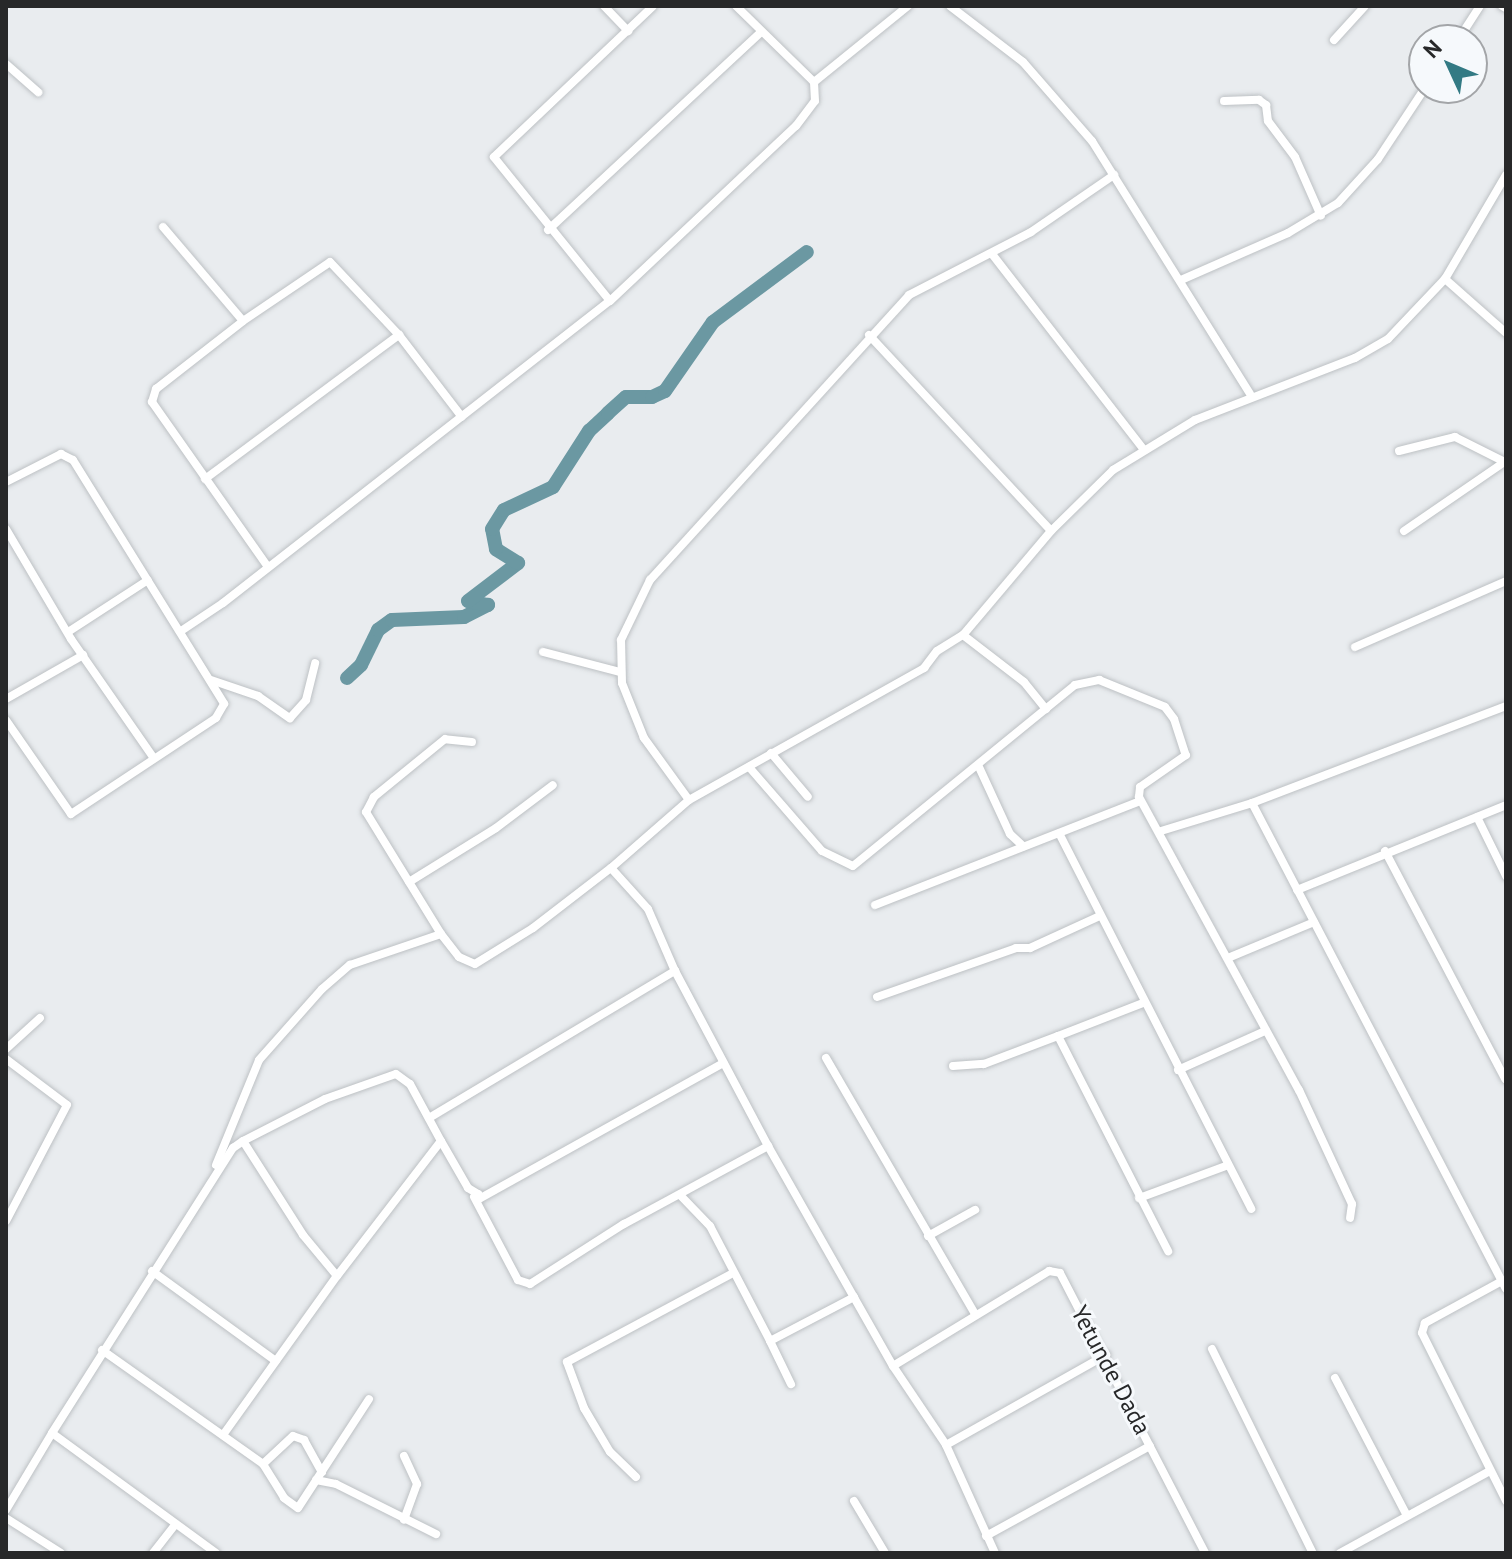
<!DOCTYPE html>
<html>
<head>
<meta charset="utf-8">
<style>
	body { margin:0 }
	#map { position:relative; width:1512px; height:1559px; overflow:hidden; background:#e9ecef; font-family:"PT Sans",sans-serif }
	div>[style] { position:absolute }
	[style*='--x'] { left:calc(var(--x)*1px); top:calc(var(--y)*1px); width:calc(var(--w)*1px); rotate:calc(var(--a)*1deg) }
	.river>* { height:14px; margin:-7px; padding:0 7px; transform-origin:7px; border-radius:7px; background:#6b98a2 }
	.roads { filter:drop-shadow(0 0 2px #bdc1c4) drop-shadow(0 0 2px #bdc1c4) }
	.minor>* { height:8px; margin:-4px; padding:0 4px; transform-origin:4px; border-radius:4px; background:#fff }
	span { translate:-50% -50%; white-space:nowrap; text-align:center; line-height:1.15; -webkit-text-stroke:6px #f6f9fc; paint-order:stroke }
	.street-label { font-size:24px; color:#272829 }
	.frame { position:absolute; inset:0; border:8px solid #272829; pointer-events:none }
	.north { position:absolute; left:1408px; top:24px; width:80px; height:80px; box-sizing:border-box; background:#f6f9fc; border:2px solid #a3a5a8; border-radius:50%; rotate:314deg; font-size:22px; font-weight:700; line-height:32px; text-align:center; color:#272829 }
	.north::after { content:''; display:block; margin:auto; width:28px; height:36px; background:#337a84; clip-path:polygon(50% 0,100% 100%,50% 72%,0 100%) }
</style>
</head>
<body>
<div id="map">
	<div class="river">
		<div style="--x:347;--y:678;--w:19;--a:-43"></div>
		<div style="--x:361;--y:665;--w:39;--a:-64"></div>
		<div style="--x:378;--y:630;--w:17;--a:-36"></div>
		<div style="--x:392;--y:620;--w:72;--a:-2.4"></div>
		<div style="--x:464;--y:617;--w:27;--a:-27"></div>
		<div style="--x:488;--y:605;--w:20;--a:-169"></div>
		<div style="--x:468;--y:601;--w:63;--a:-37.2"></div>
		<div style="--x:518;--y:563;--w:26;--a:-148"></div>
		<div style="--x:496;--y:549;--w:20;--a:-101"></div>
		<div style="--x:492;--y:529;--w:22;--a:-58"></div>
		<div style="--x:504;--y:510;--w:54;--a:-25.1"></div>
		<div style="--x:553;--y:487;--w:67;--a:-57.3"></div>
		<div style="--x:589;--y:431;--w:26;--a:-43"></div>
		<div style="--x:608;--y:413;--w:24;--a:-42"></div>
		<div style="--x:626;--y:397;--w:26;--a:0"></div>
		<div style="--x:652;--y:397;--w:14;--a:-25"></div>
		<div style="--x:665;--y:391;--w:84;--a:-55.2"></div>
		<div style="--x:713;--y:322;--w:117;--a:-36.7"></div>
	</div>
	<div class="roads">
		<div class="minor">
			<div style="--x:604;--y:6;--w:35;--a:46"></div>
			<div style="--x:950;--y:6;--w:92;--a:37.5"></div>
			<div style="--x:1023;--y:62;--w:105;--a:48.9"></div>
			<div style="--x:1092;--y:141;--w:298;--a:58"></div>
			<div style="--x:1502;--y:6;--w:4;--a:27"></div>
			<div style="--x:1334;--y:40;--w:46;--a:-47.6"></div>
			<div style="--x:1458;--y:40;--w:40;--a:-57.1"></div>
			<div style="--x:6;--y:64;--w:43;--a:41.2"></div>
			<div style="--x:814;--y:82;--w:121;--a:-39"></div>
			<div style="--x:1224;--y:101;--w:35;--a:-2"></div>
			<div style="--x:1259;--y:100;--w:9;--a:36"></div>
			<div style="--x:1266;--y:105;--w:16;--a:83"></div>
			<div style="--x:1268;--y:121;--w:45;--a:53.1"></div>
			<div style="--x:1295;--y:157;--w:64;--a:66.2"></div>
			<div style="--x:163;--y:227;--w:123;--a:49.6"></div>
			<div style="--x:548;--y:230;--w:289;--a:-42.9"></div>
			<div style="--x:992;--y:254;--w:247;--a:52.2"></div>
			<div style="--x:1445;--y:279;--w:81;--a:41.5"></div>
			<div style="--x:1181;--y:280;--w:117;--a:-23.7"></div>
			<div style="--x:1288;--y:233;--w:58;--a:-31"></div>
			<div style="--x:1338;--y:203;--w:59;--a:-47.7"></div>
			<div style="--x:1378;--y:159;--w:85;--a:-56.5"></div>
			<div style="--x:610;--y:301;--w:185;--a:-128.9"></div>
			<div style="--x:494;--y:157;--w:219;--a:-43.5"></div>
			<div style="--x:869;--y:335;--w:267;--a:47.1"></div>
			<div style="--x:1399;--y:451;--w:58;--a:-14"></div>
			<div style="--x:1455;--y:437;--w:56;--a:26.6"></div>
			<div style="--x:205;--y:479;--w:242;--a:-36.6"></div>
			<div style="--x:6;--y:482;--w:62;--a:-27"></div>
			<div style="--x:61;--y:454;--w:13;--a:27"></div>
			<div style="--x:73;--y:460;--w:287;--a:58.2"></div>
			<div style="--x:224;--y:704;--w:16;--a:120"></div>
			<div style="--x:216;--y:718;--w:174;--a:146.5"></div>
			<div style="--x:71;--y:814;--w:114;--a:-124.7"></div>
			<div style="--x:6;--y:529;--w:128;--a:59.4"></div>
			<div style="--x:71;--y:639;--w:144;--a:55.2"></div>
			<div style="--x:1404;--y:531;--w:124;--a:-34.5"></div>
			<div style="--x:268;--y:567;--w:202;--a:-125.1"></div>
			<div style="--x:152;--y:402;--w:14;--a:-73"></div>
			<div style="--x:156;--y:389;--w:110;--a:-38"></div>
			<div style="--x:243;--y:321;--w:105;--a:-34.1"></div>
			<div style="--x:330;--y:262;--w:100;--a:46.6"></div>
			<div style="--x:399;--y:335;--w:103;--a:52.5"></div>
			<div style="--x:181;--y:631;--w:50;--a:-33.7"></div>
			<div style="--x:223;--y:603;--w:491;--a:-38"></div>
			<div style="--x:610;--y:301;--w:255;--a:-43.3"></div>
			<div style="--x:796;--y:126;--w:31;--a:-53"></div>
			<div style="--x:815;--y:101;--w:19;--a:-93"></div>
			<div style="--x:814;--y:82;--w:109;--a:-135.7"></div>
			<div style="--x:68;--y:632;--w:95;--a:-33"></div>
			<div style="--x:963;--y:635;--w:77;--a:37.6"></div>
			<div style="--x:1024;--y:682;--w:35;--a:51"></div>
			<div style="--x:1355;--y:647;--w:165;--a:-23.6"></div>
			<div style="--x:543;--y:652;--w:80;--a:14.6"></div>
			<div style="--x:211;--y:680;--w:50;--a:18.8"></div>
			<div style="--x:258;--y:696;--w:39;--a:35"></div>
			<div style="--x:290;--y:718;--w:24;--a:-48"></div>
			<div style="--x:306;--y:700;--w:38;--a:-76"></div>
			<div style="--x:6;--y:699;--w:89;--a:-29.7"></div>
			<div style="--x:472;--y:742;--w:27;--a:-174"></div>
			<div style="--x:445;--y:739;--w:92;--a:140.8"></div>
			<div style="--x:374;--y:797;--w:17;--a:118"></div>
			<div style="--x:366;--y:812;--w:143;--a:58.4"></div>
			<div style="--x:441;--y:934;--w:29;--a:52"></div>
			<div style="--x:459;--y:957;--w:17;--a:24"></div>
			<div style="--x:475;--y:964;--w:68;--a:-31.8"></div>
			<div style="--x:533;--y:928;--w:98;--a:-37.6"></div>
			<div style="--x:611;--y:868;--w:103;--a:-41.1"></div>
			<div style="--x:689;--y:800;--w:270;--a:-29.3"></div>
			<div style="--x:924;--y:668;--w:21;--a:-53"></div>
			<div style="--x:937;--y:651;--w:31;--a:-32"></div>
			<div style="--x:963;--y:635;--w:136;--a:-49.8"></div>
			<div style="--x:1051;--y:531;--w:87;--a:-44.5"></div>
			<div style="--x:1113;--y:470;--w:96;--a:-31.4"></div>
			<div style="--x:1195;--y:420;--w:172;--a:-21.2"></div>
			<div style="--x:1355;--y:358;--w:38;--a:-30"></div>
			<div style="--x:1388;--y:339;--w:83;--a:-46.5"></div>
			<div style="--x:1445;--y:279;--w:121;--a:-59.6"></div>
			<div style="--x:771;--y:753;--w:57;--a:49.9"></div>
			<div style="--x:749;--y:767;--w:111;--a:49"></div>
			<div style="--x:822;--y:851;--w:34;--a:26"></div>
			<div style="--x:853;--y:866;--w:286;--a:-39.2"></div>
			<div style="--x:1075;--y:685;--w:25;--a:-12"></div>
			<div style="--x:1099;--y:680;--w:71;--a:22.2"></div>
			<div style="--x:1165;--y:707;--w:15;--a:53"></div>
			<div style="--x:1174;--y:719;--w:38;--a:72"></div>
			<div style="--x:1186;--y:755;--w:56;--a:145.2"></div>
			<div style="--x:1140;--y:787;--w:10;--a:96"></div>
			<div style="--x:1139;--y:797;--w:334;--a:61.4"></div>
			<div style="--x:1299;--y:1090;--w:126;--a:65.1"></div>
			<div style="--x:1352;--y:1204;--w:14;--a:98"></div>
			<div style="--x:979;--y:767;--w:74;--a:65.2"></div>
			<div style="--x:1010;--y:834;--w:18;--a:43"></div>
			<div style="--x:689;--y:800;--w:77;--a:-126"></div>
			<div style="--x:644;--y:738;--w:59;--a:-111.8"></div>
			<div style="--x:622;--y:683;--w:43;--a:-91.3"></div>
			<div style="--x:621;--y:640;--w:67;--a:-64.2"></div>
			<div style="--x:650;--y:580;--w:385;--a:-47.7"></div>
			<div style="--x:909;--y:295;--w:137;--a:-27.3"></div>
			<div style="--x:1031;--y:232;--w:101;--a:-34.5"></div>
			<div style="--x:1252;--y:803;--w:548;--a:62.41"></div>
			<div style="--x:1477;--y:817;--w:66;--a:63.8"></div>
			<div style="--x:1161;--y:831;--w:95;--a:-17.1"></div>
			<div style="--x:1252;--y:803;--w:272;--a:-20.9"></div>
			<div style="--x:1060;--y:835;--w:420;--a:62.9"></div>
			<div style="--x:1385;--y:851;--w:258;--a:62.2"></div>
			<div style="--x:611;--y:868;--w:55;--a:47.9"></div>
			<div style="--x:648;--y:909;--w:68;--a:66.5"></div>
			<div style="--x:675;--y:971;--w:198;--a:62"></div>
			<div style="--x:768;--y:1146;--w:253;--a:60.4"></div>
			<div style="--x:893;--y:1366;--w:95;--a:56.1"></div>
			<div style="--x:946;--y:1445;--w:119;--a:65.6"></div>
			<div style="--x:409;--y:882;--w:102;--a:-31.8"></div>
			<div style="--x:496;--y:828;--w:71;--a:-37"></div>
			<div style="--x:1297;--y:890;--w:226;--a:-22.1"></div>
			<div style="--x:875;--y:905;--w:285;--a:-21.4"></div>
			<div style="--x:1228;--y:958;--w:93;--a:-22.7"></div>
			<div style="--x:877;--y:997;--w:147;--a:-19.4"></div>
			<div style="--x:1016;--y:948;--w:14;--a:0"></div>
			<div style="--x:1030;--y:948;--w:77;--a:-24.6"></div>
			<div style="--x:1143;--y:1003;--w:91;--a:158.8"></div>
			<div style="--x:1058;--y:1036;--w:242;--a:62.9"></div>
			<div style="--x:6;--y:1049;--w:46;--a:-42.4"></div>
			<div style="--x:826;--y:1058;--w:296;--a:59.8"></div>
			<div style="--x:6;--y:1059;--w:76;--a:37"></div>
			<div style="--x:67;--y:1105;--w:131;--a:117.7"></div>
			<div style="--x:953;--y:1066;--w:31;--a:-4"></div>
			<div style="--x:984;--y:1064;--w:79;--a:-20.7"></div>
			<div style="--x:1178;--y:1070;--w:95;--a:-24.1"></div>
			<div style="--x:429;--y:1118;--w:287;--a:-30.9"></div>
			<div style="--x:243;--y:1141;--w:92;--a:-27.1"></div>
			<div style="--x:325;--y:1099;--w:75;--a:-19.4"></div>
			<div style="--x:396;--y:1074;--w:17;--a:36"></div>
			<div style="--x:410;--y:1084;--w:65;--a:61.5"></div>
			<div style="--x:216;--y:1165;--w:113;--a:-67.7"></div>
			<div style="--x:259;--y:1060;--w:95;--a:-48.4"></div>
			<div style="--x:322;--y:989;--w:37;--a:-41"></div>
			<div style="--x:350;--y:965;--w:96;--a:-18.8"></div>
			<div style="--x:681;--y:1196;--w:42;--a:46"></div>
			<div style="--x:710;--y:1226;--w:130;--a:62.4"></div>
			<div style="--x:770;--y:1341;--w:95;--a:-27.6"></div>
			<div style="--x:474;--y:1197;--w:94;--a:62.1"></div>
			<div style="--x:518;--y:1280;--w:13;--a:18"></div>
			<div style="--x:530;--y:1284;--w:112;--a:-32.6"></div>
			<div style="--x:624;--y:1224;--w:164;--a:-28.4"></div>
			<div style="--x:1139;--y:1198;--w:95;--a:-20.3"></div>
			<div style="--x:928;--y:1236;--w:54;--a:-29"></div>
			<div style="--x:152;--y:1271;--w:153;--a:36"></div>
			<div style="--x:1502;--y:1281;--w:88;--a:151.4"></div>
			<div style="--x:1425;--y:1323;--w:10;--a:107"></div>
			<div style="--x:1422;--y:1333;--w:188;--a:63.4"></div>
			<div style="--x:770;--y:1341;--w:48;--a:64"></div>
			<div style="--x:1212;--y:1349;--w:228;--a:63.7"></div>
			<div style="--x:102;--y:1350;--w:197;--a:35.3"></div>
			<div style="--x:263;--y:1464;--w:40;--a:58"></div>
			<div style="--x:284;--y:1498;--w:17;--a:36"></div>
			<div style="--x:298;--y:1508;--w:130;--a:-56.9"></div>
			<div style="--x:893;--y:1366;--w:183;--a:-31.3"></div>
			<div style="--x:1049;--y:1271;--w:11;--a:10"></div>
			<div style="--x:1060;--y:1273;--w:315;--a:62.6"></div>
			<div style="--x:1335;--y:1378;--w:153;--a:62.4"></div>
			<div style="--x:223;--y:1435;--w:196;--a:-54.4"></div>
			<div style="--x:946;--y:1445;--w:184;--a:-29.4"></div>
			<div style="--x:404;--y:1456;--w:31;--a:65"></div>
			<div style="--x:417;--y:1484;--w:38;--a:110"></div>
			<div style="--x:263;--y:1464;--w:41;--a:-43"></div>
			<div style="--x:293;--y:1436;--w:12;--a:20"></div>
			<div style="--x:304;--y:1440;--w:37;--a:61"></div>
			<div style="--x:636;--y:1477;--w:36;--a:-136"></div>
			<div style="--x:610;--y:1452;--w:51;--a:-120.6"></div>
			<div style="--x:584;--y:1408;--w:49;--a:-110.3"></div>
			<div style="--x:567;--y:1362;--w:186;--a:-28.2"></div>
			<div style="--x:316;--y:1480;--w:20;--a:11"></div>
			<div style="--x:336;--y:1484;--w:112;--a:26.6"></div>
			<div style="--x:854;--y:1501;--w:61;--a:59.2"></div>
			<div style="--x:6;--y:1510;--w:90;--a:-59.1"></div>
			<div style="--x:6;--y:1518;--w:65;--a:32.5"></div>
			<div style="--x:986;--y:1536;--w:187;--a:-28.8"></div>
			<div style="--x:153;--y:1553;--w:36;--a:-52"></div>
			<div style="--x:216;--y:1553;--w:203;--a:-143.8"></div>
			<div style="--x:52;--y:1433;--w:338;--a:-57.6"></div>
			<div style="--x:233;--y:1148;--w:12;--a:-35"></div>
			<div style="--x:243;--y:1141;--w:112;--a:57.4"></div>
			<div style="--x:303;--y:1235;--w:53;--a:50.3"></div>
			<div style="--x:337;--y:1276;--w:170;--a:-52.4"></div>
			<div style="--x:441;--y:1141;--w:54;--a:60.1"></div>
			<div style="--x:468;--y:1188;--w:12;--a:31"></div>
			<div style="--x:478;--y:1194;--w:6;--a:99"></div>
			<div style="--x:477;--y:1200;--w:282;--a:-29.1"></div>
			<div style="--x:1340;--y:1553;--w:171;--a:-28.7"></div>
		</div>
	</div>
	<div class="street-label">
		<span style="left:1111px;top:1370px;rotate:62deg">Yetunde Dada</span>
	</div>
	<div class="frame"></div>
	<div class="north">N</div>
</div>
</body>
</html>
